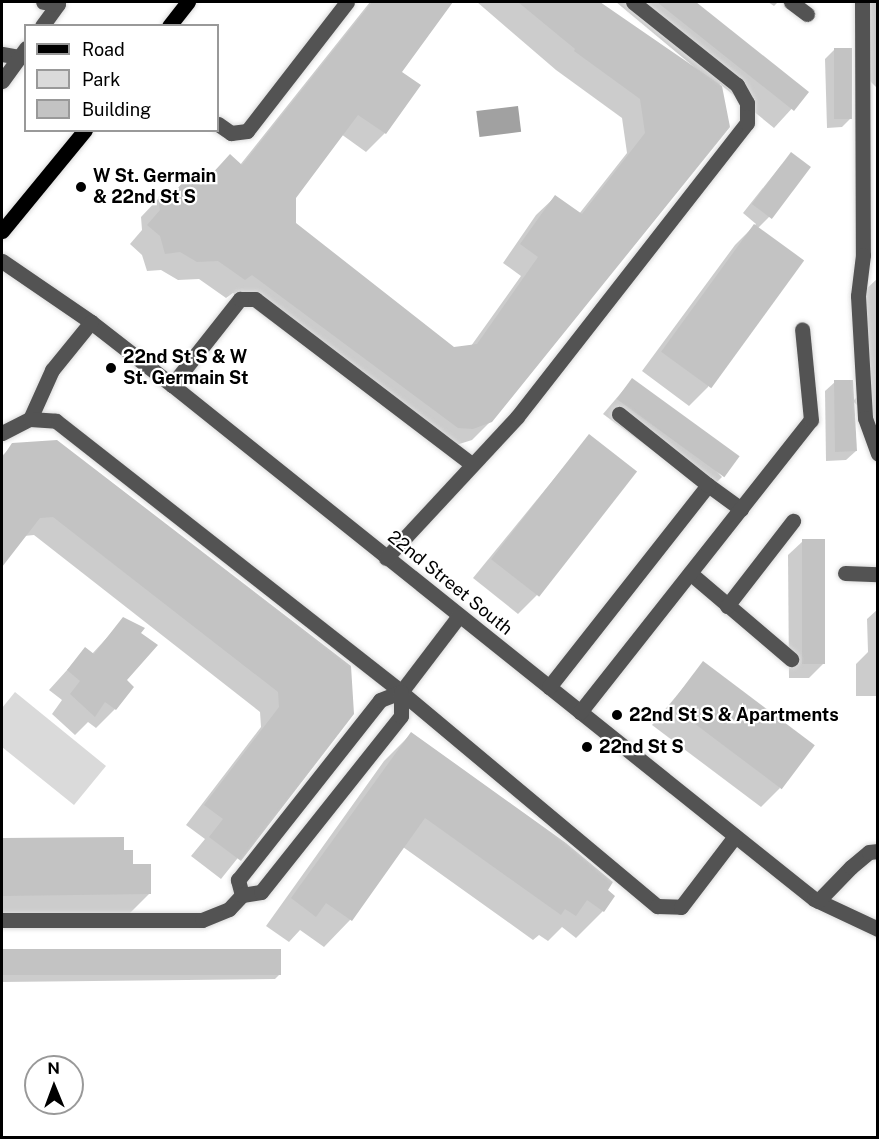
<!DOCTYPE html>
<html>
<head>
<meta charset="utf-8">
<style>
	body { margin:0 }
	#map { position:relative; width:879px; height:1139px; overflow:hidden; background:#fff; font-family:"Public Sans",sans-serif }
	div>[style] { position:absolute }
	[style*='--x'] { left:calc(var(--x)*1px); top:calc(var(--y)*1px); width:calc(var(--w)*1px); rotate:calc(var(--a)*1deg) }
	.green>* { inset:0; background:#dadada }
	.water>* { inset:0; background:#a1a1a1; transform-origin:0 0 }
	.shadow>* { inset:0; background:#0003 }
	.building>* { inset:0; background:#c3c3c3; transform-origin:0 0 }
	.roads { filter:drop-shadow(0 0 2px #dbdbdb) drop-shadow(0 0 2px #dbdbdb) }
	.minor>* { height:15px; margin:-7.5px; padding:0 7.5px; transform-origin:7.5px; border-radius:7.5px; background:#535353 }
	.major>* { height:15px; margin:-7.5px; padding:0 7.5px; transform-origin:7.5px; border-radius:7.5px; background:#000 }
	.dots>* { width:16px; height:16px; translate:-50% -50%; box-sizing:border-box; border:3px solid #fff; border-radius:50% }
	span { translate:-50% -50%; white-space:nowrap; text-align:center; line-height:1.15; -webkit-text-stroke:4.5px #fff; paint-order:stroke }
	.poi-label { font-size:18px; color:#000; font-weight:700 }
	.left { translate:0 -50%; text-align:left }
	.street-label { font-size:18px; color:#000 }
	.frame { position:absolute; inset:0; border:3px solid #000; pointer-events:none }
	.legend { position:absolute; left:24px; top:24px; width:195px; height:108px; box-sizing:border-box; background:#fff; border:2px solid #999; margin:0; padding:8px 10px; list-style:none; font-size:18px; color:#000 }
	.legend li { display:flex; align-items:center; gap:12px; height:30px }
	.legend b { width:30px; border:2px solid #999 }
	.north { position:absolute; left:24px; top:1055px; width:60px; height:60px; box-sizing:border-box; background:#fff; border:2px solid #999; border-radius:50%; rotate:359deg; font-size:16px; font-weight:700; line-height:24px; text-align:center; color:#000 }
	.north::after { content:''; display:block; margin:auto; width:21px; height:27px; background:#000; clip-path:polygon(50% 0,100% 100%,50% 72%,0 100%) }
</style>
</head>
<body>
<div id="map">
	<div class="green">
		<div style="clip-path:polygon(15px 692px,106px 766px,74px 805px,2px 747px,2px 708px)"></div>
	</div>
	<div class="water">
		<div style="left:518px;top:106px;width:26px;height:42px;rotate:83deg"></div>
	</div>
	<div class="shadow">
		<div style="clip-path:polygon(370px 2px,451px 2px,400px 72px,419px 85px,385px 133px,366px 152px,341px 134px,294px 197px,295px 224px,453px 348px,471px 346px,521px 276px,503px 263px,536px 215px,555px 197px,579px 214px,627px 153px,622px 118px,556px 70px,477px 2px,597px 2px,712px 82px,616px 2px,695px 2px,807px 92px,774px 128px,720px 84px,491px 421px,472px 440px,453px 446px,439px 446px,233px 293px,226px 298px,199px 279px,178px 280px,161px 270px,147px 271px,142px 255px,130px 244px,142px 230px,141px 217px,159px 198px,170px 196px,185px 181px,208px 178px,230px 156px,240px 165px)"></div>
		<div style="clip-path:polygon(768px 2px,778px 2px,774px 6px)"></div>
		<div style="clip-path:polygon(866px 2px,878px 2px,878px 89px,865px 76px)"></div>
		<div style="clip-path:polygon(835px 49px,851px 118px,842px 127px,827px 128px,825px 59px)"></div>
		<div style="clip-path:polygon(782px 164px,769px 217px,758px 228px,708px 387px,689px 406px,642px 371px,735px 245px,756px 224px,743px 213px)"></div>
		<div style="clip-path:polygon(878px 278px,878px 427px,853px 401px,864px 390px,864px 291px)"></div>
		<div style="clip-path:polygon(632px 380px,722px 477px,708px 491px,603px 414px)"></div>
		<div style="clip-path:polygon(835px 382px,856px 451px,846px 460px,826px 461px,825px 391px)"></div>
		<div style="clip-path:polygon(589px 436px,537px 595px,518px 614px,473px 578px)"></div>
		<div style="clip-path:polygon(13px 445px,353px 714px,221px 879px,191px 856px,205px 839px,186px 825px,261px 727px,260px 712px,34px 535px,24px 536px,2px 565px,2px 456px)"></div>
		<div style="clip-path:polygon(803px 541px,824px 663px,809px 678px,789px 678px,788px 555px)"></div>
		<div style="clip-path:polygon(878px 609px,878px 696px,856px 696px,856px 664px,868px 652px,867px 619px)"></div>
		<div style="clip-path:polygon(124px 619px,139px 633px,115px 709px,96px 728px,88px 722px,75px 735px,52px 714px,62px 700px,49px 690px,86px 649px,92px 654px)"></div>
		<div style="clip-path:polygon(704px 663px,780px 788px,761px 807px,652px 725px)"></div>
		<div style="clip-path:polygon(411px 734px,606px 891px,603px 911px,576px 938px,562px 927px,548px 941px,539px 935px,533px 940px,403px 847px,350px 920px,324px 947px,300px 930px,289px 942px,266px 926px,384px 761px)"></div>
		<div style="clip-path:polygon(123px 839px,123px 851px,149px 894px,123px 920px,2px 922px,2px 840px)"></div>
		<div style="clip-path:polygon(280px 950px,280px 974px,275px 979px,2px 982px,2px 953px)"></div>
	</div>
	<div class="building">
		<div style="clip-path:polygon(372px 2px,453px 2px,402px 72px,421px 85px,386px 134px,358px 115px,296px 198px,296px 223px,454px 347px,477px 344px,538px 257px,520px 244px,555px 195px,582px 214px,645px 133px,640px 99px,574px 51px,575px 49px,518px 2px,600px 2px,722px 86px,730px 127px,492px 422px,473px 429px,458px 428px,252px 275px,245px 280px,218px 261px,197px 262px,180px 252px,165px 254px,160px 236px,147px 225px,160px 210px,158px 197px,173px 194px,185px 180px,210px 176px,230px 154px,242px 165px)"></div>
		<div style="clip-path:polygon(657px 2px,696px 2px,809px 92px,794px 111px)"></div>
		<div style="left:834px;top:48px;width:18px;height:71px"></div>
		<div style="left:791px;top:152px;width:25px;height:65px;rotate:37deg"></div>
		<div style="left:754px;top:224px;width:62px;height:158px;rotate:36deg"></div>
		<div style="left:632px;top:378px;width:133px;height:26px;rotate:36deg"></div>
		<div style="clip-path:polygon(834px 380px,853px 380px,857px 451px,835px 452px)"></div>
		<div style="left:589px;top:434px;width:61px;height:159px;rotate:38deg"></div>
		<div style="clip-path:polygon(57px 440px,351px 666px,354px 714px,241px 861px,209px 837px,223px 819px,204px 805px,279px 707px,278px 692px,53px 517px,40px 518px,2px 567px,2px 458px,12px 443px)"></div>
		<div style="left:802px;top:539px;width:23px;height:125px"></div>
		<div style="clip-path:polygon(123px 617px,145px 628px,141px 633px,158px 645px,127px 680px,134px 687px,116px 710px,105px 702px,95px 717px,70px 694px,80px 681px,67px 670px,85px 647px,94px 654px)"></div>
		<div style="left:703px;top:661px;width:140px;height:55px;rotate:37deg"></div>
		<div style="clip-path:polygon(411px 732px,566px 843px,613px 882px,608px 890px,615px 896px,604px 912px,587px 900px,576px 916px,565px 909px,561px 915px,425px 818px,352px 921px,326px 903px,316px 917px,291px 898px)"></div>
		<div style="clip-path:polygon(124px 837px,124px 850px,133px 850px,133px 864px,151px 864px,151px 894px,2px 896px,2px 838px)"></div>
		<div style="left:281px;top:949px;width:26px;height:279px;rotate:90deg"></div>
	</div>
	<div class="roads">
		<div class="minor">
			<div style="--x:791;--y:2;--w:20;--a:37"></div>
			<div style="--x:862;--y:2;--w:253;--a:89.8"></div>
			<div style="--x:863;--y:255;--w:41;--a:97"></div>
			<div style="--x:858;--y:296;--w:122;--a:86.7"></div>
			<div style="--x:865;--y:418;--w:38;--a:70"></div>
			<div style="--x:42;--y:26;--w:27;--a:-54"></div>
			<div style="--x:58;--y:4;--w:15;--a:-172"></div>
			<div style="--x:2;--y:54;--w:17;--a:10"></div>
			<div style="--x:2;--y:81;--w:41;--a:-54"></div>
			<div style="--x:218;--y:124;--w:16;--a:35"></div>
			<div style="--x:231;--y:133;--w:16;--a:-7"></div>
			<div style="--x:247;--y:131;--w:163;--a:-52.2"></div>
			<div style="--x:2;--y:261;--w:108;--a:34.4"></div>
			<div style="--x:91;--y:322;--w:103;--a:37.9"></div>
			<div style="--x:172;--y:385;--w:822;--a:38.68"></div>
			<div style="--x:814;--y:899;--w:71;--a:25.1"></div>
			<div style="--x:172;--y:385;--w:110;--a:-51.7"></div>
			<div style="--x:240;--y:299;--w:15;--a:0"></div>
			<div style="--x:255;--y:299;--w:270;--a:37.3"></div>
			<div style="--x:30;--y:419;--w:54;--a:-65.8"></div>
			<div style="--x:52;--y:370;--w:62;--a:-50.9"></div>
			<div style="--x:2;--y:433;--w:31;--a:-27"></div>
			<div style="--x:30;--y:419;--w:26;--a:4"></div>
			<div style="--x:56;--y:421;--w:439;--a:38.1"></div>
			<div style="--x:401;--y:692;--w:334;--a:39.9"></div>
			<div style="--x:657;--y:906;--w:24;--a:2"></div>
			<div style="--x:681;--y:907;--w:89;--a:-52.7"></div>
			<div style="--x:708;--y:485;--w:41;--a:36"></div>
			<div style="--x:386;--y:558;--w:192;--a:-47.1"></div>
			<div style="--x:517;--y:417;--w:373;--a:-52"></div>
			<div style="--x:747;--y:123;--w:20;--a:-90"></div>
			<div style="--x:747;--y:103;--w:21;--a:-119"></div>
			<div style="--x:737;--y:85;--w:133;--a:-141.4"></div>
			<div style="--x:690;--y:573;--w:133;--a:40.4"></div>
			<div style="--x:845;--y:573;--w:33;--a:2"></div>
			<div style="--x:727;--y:606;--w:108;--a:-52.2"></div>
			<div style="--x:549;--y:687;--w:257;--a:-51.8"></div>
			<div style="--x:708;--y:485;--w:114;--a:-141.4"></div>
			<div style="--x:580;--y:712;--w:372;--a:-51.7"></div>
			<div style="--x:811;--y:420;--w:91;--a:-95.6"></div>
			<div style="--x:242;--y:895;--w:16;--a:-105"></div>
			<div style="--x:238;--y:880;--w:229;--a:-51.7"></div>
			<div style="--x:380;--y:700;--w:22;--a:-21"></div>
			<div style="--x:401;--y:692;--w:96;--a:-52.7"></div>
			<div style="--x:818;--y:901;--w:47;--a:-45.9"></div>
			<div style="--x:851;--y:867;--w:23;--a:-40"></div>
			<div style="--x:869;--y:852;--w:9;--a:-6"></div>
			<div style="--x:2;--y:920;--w:200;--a:0"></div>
			<div style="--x:202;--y:920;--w:29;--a:-22"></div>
			<div style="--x:229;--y:909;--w:19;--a:-47"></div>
			<div style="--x:242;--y:895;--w:19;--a:-9"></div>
			<div style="--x:261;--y:892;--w:225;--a:-51.5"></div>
			<div style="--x:401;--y:716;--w:24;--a:-90"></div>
		</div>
		<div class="major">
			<div style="--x:169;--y:26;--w:31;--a:-52"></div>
			<div style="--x:2;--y:231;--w:131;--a:-50.6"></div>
		</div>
	</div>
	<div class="dots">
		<div style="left:81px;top:187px;background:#000"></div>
		<div style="left:111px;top:368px;background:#000"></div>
		<div style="left:617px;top:715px;background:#000"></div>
		<div style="left:587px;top:747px;background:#000"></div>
	</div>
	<div class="poi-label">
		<span class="left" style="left:93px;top:187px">W St. Germain<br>&amp; 22nd St S</span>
		<span class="left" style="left:123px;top:368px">22nd St S &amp; W<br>St. Germain St</span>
		<span class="left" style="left:629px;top:715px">22nd St S &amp; Apartments</span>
		<span class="left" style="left:599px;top:747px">22nd St S</span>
	</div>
	<div class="street-label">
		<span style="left:450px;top:583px;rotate:39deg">22nd Street South</span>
	</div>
	<div class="frame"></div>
	<ul class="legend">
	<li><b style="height:8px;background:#000"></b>Road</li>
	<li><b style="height:16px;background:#dadada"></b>Park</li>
	<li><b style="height:16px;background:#c3c3c3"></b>Building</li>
	</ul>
	<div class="north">N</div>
</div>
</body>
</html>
